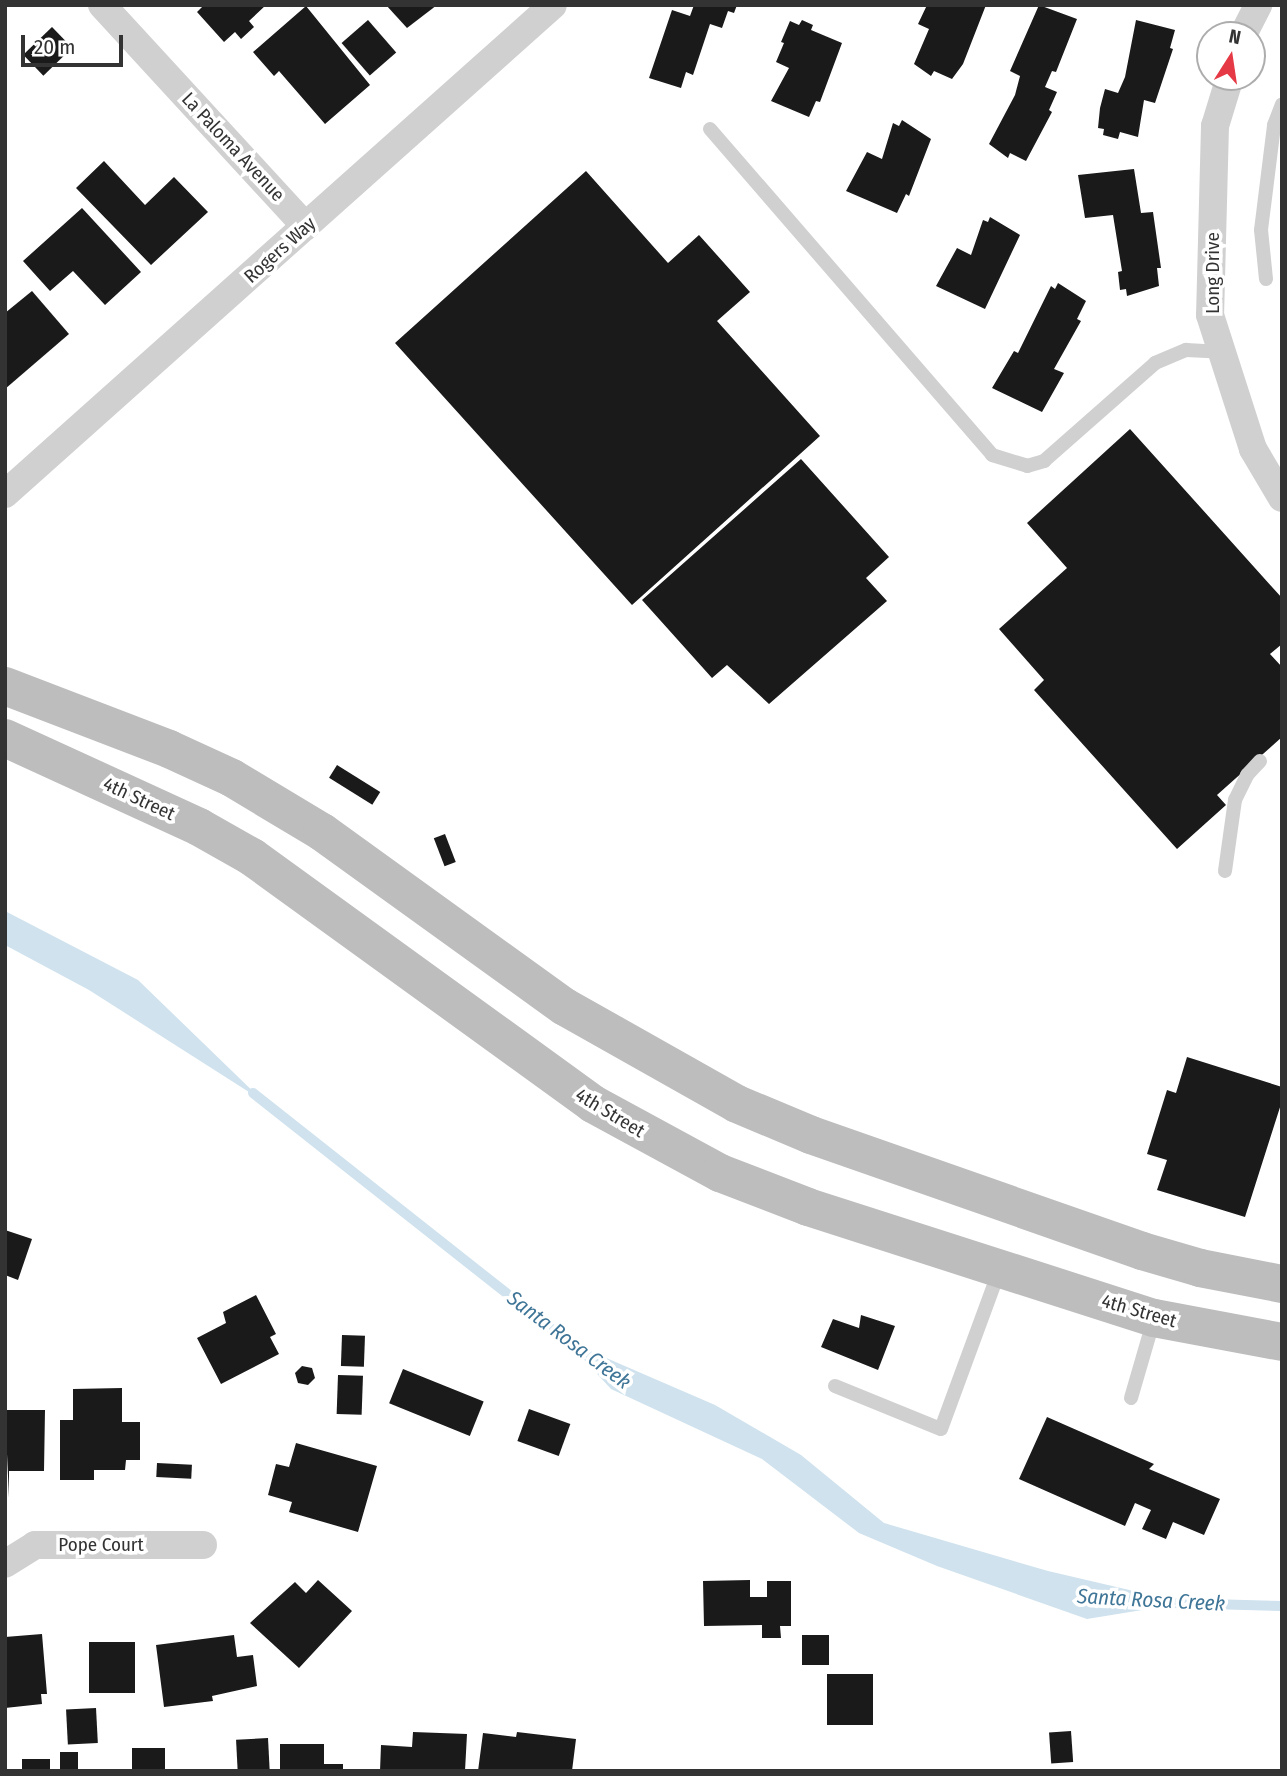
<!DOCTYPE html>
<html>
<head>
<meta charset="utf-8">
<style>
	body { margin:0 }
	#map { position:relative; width:1287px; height:1776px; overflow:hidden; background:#fff; font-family:"Fira Sans Condensed",sans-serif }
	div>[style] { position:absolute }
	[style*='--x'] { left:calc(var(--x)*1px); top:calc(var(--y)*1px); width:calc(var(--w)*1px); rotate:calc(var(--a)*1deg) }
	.water>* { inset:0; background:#cfe2ee }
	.stream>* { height:10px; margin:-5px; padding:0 5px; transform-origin:5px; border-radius:5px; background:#cfe2ee }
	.building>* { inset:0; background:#1a1a1a; transform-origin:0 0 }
	.lane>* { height:14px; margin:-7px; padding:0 7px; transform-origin:7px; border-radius:7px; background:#d0d0d0 }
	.street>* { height:28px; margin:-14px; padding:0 14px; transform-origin:14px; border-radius:14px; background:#d0d0d0 }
	.secondary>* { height:38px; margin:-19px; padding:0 19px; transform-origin:19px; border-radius:19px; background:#bdbdbd }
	span { translate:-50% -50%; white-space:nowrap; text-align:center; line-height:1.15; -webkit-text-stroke:7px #fff; paint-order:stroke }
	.street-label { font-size:19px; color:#333 }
	.water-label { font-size:21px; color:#3f7597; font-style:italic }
	.frame { position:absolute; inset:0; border:7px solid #333; pointer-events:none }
	.north { position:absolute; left:1196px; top:21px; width:70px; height:70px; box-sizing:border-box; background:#fff; border:2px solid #adadad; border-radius:50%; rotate:12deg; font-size:19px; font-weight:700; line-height:28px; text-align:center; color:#333 }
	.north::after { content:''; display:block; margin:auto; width:24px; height:32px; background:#e63946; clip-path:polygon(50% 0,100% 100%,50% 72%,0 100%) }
	.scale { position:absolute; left:21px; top:35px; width:102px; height:32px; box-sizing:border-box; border:4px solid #333; border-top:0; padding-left:9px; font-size:21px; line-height:24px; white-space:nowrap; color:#333; -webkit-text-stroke:5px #fff; paint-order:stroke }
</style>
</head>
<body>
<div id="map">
	<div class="water">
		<div style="clip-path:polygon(5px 911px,138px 980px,263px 1101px,89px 990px,5px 945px)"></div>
		<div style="clip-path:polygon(567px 1341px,715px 1405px,801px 1455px,884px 1523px,1048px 1571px,1185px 1603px,1087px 1619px,937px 1566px,859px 1533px,762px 1459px,611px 1389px)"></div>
	</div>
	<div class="stream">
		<div style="--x:253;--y:1093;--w:414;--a:38.3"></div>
		<div style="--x:1173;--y:1603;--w:109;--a:1.6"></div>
	</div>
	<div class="building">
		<div style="clip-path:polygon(204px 5px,266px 5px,249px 21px,254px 27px,241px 39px,235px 32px,224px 42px,197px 12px)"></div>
		<div style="clip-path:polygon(386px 5px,437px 5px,407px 28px)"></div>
		<div style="clip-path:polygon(694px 5px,737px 5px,734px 13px,728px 11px,722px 28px,710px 24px,693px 75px,686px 72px,681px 88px,649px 78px,672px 10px,690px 16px)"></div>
		<div style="clip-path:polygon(927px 5px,986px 5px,963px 64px,952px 79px,934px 71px,931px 76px,914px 64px,929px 29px,918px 24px)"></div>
		<div style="clip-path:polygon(1039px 5px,1077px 19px,1056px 72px,1052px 71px,1045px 87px,1057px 92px,1049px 110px,1052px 112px,1026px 161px,1010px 153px,1008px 158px,989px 144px,1015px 95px,1020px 76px,1010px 71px)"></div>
		<div style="clip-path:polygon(306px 6px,370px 85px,325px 124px,279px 71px,274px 76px,253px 52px)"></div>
		<div style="left:368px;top:20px;width:43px;height:35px;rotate:49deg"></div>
		<div style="clip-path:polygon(802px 20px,813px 25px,811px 30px,842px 43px,820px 102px,816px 101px,809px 117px,771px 101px,789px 68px,776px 62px,784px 43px,781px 42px,790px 21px,799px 25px)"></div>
		<div style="clip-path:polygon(1136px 20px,1175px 30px,1170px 48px,1173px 49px,1155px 103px,1144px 100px,1138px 137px,1120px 132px,1118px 139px,1103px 135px,1104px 129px,1098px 128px,1100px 108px,1105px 89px,1118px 93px,1125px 77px)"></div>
		<div style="left:52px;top:27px;width:29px;height:40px;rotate:46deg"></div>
		<div style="clip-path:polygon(902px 120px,931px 139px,909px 196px,906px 194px,897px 213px,846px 191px,867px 152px,882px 159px,893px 123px,899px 126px)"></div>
		<div style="clip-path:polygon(104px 161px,145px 205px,174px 177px,208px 212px,151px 265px,76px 188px)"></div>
		<div style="clip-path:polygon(1134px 169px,1141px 213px,1153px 212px,1161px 268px,1157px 268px,1159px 286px,1127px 296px,1126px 289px,1120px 290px,1118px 272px,1122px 271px,1113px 215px,1085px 218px,1078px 175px)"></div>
		<div style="clip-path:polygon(586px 171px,668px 263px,699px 235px,750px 292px,717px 321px,820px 436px,632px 605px,395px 343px)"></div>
		<div style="clip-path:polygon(82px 208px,141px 272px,105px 305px,73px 271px,50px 291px,23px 261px)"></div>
		<div style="clip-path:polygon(990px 217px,1020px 235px,985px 309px,936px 286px,957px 248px,971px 255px,983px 220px,988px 222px)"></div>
		<div style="clip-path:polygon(1058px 283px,1086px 301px,1077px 319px,1081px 321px,1054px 369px,1064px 373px,1042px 412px,992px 388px,1014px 351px,1018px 353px,1051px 286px,1055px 289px)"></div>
		<div style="clip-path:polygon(32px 291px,69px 334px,5px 389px,5px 313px)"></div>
		<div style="clip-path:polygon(1130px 429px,1282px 598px,1282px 644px,1270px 654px,1282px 667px,1282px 737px,1217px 795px,1226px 805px,1177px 849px,1034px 690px,1044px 680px,999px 629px,1067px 568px,1027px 523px)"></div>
		<div style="clip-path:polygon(801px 459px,889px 557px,866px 578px,887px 601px,769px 704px,727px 665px,712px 678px,642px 600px)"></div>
		<div style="left:337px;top:765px;width:51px;height:15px;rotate:32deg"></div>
		<div style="left:445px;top:834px;width:30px;height:12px;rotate:69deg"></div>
		<div style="clip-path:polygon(1187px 1057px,1282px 1087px,1282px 1101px,1245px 1217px,1157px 1190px,1167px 1160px,1147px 1154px,1167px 1090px,1176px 1093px)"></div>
		<div style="clip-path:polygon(5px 1230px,32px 1239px,18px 1280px,5px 1275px)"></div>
		<div style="clip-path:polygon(256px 1295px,276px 1334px,270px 1337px,279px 1354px,221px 1384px,197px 1338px,226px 1323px,223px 1312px)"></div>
		<div style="clip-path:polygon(861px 1315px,895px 1326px,878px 1370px,821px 1347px,833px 1319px,859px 1328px)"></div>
		<div style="left:342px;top:1335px;width:23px;height:31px;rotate:2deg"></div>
		<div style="clip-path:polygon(302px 1366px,312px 1368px,315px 1378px,308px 1385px,298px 1383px,295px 1373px)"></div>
		<div style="left:403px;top:1369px;width:87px;height:37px;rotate:22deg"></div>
		<div style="left:338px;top:1375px;width:25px;height:39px;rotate:2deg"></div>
		<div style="clip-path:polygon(122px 1388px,122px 1422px,140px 1422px,140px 1460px,126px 1460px,125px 1470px,94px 1470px,94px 1480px,60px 1480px,60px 1420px,73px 1420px,73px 1389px)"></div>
		<div style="left:529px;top:1409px;width:44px;height:34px;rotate:20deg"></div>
		<div style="clip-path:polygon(5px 1410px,45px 1410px,44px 1471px,9px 1471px,9px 1498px)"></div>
		<div style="clip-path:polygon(1047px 1417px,1154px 1464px,1149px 1469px,1220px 1499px,1204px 1535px,1173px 1522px,1166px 1539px,1142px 1529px,1151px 1510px,1135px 1503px,1125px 1526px,1019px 1479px)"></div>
		<div style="clip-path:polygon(296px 1443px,377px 1466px,358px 1532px,289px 1512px,292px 1502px,268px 1495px,276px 1464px,289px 1467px)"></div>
		<div style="left:157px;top:1463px;width:35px;height:14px;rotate:3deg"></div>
		<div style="clip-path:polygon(318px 1580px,352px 1611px,299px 1668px,250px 1623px,295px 1582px,306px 1593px)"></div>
		<div style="clip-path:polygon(750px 1580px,750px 1597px,767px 1597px,767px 1581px,791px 1581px,791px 1626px,780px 1626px,781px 1638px,762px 1638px,762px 1625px,704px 1626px,703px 1581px)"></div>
		<div style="clip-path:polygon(42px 1634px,47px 1694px,41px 1694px,42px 1704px,5px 1708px,5px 1637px)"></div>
		<div style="clip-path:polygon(234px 1635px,237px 1657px,253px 1655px,257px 1686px,212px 1696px,213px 1701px,164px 1707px,156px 1645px)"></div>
		<div style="left:802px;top:1635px;width:27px;height:30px"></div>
		<div style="left:89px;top:1642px;width:46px;height:51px"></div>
		<div style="left:827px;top:1674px;width:46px;height:51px"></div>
		<div style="left:96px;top:1708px;width:35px;height:30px;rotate:87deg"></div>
		<div style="left:1071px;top:1731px;width:31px;height:22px;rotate:86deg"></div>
		<div style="clip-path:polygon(413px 1732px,467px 1734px,465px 1771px,380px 1771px,381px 1745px,412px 1747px)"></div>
		<div style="clip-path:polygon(517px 1732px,576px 1739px,572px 1771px,478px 1771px,483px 1733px,516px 1737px)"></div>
		<div style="left:268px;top:1738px;width:33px;height:32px;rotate:87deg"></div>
		<div style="clip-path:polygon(280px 1744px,324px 1744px,324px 1764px,343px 1764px,343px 1771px,280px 1771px)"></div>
		<div style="left:132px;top:1748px;width:33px;height:23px"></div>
		<div style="left:60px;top:1752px;width:18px;height:19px"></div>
		<div style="left:22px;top:1759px;width:28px;height:12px"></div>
	</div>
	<div class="lane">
		<div style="--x:710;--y:129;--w:431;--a:49.1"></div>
		<div style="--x:992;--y:455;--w:37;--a:17"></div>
		<div style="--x:1027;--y:466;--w:18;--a:-16"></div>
		<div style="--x:1044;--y:461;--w:148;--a:-41.4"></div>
		<div style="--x:1155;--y:363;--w:34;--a:-23"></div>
		<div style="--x:1186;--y:350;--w:36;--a:3"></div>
		<div style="--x:1266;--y:279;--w:49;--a:-95.8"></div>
		<div style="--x:1261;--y:230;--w:106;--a:-82.9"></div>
		<div style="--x:1274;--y:125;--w:22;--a:-69"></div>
		<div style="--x:1225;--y:871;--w:72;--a:-82"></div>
		<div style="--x:1235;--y:800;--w:28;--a:-64"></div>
		<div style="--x:1247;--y:775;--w:19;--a:-47"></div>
		<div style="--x:835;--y:1386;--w:114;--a:22.1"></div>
		<div style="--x:941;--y:1429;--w:171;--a:-69.8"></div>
		<div style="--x:1131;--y:1398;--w:82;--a:-73.8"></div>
	</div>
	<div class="street">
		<div style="--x:102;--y:5;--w:301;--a:47.4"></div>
		<div style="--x:1243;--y:35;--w:34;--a:-63"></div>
		<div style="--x:1230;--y:77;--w:51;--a:107"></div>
		<div style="--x:1215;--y:126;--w:189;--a:91.5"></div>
		<div style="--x:1210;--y:315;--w:141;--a:72.2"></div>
		<div style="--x:1253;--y:449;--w:57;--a:59.4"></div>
		<div style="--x:5;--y:494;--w:734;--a:-41.74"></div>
		<div style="--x:5;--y:1564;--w:36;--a:-32"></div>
		<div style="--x:35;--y:1545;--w:168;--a:0"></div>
	</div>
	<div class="secondary">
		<div style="--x:5;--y:686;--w:176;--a:21"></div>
		<div style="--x:169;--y:749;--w:69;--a:24.7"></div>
		<div style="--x:232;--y:778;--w:105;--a:31"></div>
		<div style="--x:322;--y:832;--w:299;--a:35.8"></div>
		<div style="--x:565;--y:1007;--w:197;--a:29.4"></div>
		<div style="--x:737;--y:1104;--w:80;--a:22.7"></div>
		<div style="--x:811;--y:1135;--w:351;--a:19.3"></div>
		<div style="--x:1142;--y:1251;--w:60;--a:16.3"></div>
		<div style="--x:1200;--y:1268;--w:84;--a:11"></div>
		<div style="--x:5;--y:738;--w:213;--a:24.6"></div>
		<div style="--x:199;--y:827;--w:61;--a:29.5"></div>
		<div style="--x:252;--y:857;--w:421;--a:35.9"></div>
		<div style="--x:593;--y:1104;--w:145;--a:28.5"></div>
		<div style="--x:720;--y:1173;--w:94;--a:21.1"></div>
		<div style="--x:808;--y:1207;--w:363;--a:17.8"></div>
		<div style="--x:1154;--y:1318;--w:130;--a:10.6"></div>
	</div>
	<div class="street-label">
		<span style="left:233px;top:147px;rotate:47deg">La Paloma Avenue</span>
		<span style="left:280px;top:250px;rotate:-42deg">Rogers Way</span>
		<span style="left:1213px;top:273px;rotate:-90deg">Long Drive</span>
		<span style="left:139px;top:799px;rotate:25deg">4th Street</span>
		<span style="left:610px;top:1113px;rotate:31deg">4th Street</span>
		<span style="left:1139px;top:1311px;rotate:16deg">4th Street</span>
		<span style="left:101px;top:1545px">Pope Court</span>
	</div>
	<div class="water-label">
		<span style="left:569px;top:1340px;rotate:37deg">Santa Rosa Creek</span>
		<span style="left:1151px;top:1600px;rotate:3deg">Santa Rosa Creek</span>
	</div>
	<div class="frame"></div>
	<div class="north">N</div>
	<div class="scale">20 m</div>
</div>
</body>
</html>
